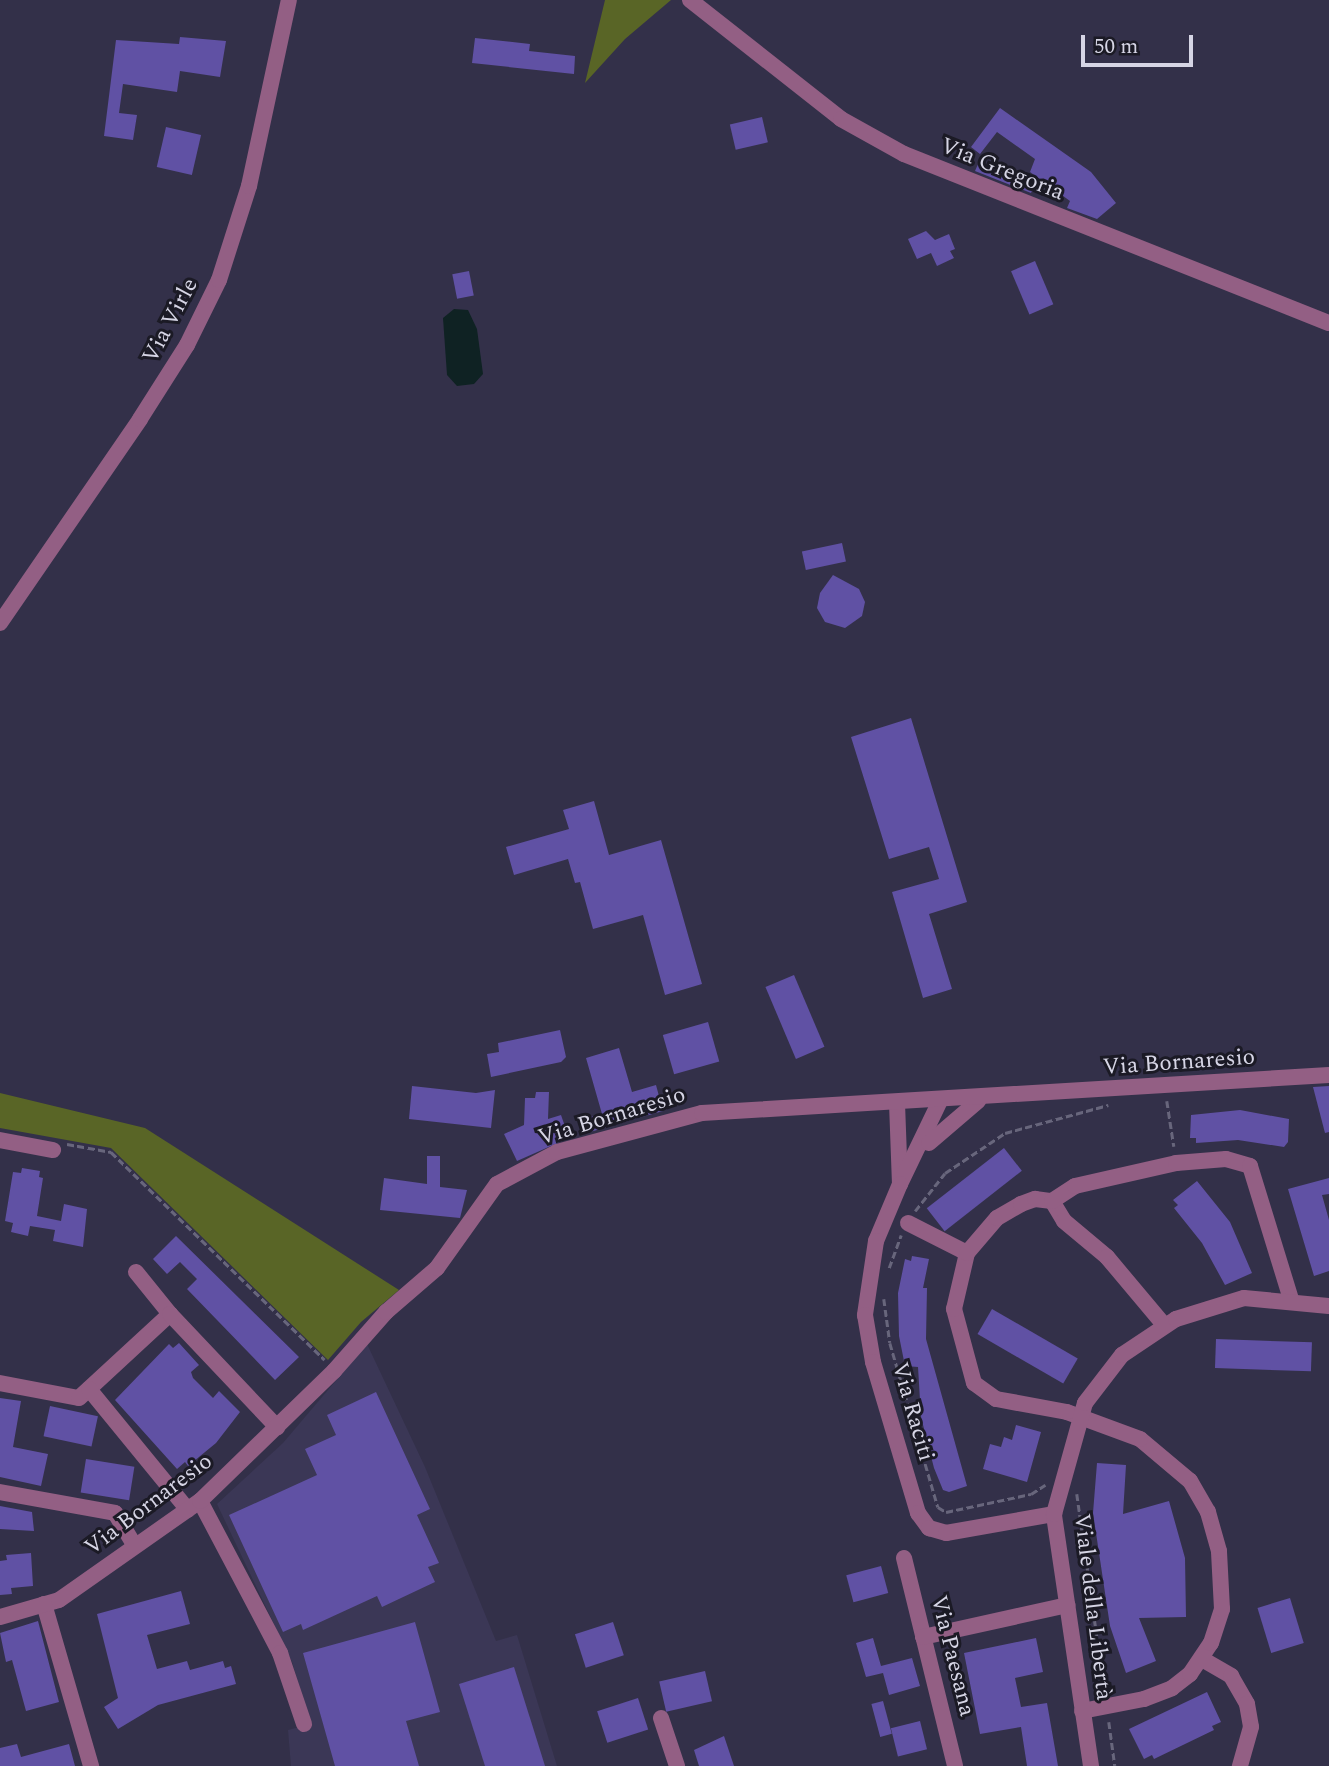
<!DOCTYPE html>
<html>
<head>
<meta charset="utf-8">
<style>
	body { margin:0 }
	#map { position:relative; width:1329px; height:1766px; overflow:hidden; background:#333049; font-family:Spectral,serif }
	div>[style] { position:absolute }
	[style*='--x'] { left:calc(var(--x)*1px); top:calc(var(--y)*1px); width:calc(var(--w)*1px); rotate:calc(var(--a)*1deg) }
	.built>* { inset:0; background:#3b3756 }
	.green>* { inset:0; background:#596526 }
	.water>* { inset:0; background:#0f2223 }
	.building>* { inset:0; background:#6051a4; transform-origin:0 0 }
	.path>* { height:2.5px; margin-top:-1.25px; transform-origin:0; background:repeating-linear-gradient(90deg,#68667c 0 7px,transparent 0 10.5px) }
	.minor>* { height:16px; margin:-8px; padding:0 8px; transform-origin:8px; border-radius:8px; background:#935f84 }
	span { translate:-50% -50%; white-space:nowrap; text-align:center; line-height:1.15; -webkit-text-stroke:6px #1b1a25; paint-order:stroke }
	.street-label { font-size:23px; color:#d6d5e5 }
	.scale { position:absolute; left:1081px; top:35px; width:112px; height:32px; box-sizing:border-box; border:4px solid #d6d5e5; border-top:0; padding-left:9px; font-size:21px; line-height:24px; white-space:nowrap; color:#d6d5e5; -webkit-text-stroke:5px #1b1a25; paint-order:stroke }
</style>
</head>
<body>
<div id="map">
	<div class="built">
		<div style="clip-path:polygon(367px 1344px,425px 1467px,496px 1641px,517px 1635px,557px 1766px,291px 1766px,288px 1730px,311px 1724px,292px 1662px,217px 1504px,283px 1443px)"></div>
	</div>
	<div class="green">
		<div style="clip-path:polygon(605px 0,671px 0,625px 39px,585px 83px)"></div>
		<div style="clip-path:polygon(0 1093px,145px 1128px,399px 1290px,361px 1322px,328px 1360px,111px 1148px,0 1128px)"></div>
	</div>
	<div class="water">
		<div style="clip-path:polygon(454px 309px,468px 310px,477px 329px,483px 374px,474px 384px,457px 386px,447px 375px,443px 318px)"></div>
	</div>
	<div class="building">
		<div style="clip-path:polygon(180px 37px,226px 41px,220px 77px,180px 71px,177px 92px,123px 84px,119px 113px,137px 115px,133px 140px,104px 136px,116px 40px,179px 44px)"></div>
		<div style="clip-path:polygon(475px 38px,530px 44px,529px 51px,575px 56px,574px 74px,472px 63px)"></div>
		<div style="clip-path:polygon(1000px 108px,1091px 172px,1116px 203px,1097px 219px,1067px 208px,1070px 201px,1030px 172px,1035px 159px,997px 132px,980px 154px,971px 147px)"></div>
		<div style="left:762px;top:117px;width:26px;height:33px;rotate:77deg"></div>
		<div style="left:166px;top:127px;width:36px;height:41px;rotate:13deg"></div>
		<div style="clip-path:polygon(979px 162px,1034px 185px,1031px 193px,975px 171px)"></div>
		<div style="clip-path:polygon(926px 231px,935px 240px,949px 234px,955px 249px,950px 251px,954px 258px,937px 266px,931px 253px,917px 259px,908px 239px)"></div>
		<div style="left:1035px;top:261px;width:47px;height:26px;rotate:67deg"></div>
		<div style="left:469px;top:271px;width:25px;height:17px;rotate:79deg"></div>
		<div style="left:842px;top:543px;width:19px;height:41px;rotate:78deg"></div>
		<div style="clip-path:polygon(833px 575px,859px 589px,865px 602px,862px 616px,845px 628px,825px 622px,817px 608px,820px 593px)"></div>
		<div style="clip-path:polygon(911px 718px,967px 902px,929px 914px,952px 989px,923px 998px,892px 892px,939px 879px,929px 847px,889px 859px,851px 737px)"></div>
		<div style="clip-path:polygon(594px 801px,609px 855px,661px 840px,702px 984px,665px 995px,643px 915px,593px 929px,580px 882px,575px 883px,568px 859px,514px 875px,506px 847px,569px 829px,563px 810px)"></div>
		<div style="left:794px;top:975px;width:78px;height:31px;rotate:67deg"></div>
		<div style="left:708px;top:1022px;width:41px;height:47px;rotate:74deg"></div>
		<div style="clip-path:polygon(560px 1030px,566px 1057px,561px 1062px,491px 1077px,487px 1054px,499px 1052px,498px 1043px)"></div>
		<div style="clip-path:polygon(619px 1048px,632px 1092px,656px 1085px,663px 1111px,590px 1132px,586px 1118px,602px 1114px,586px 1058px)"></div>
		<div style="clip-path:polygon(412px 1086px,476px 1093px,495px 1090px,491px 1128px,409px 1119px)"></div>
		<div style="clip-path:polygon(1329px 1086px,1329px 1132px,1325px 1133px,1313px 1087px)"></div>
		<div style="clip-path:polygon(536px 1092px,549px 1092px,548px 1119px,561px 1115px,569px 1138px,517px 1161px,504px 1134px,524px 1125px,525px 1098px,535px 1098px)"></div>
		<div style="clip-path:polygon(1240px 1110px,1289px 1119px,1288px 1142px,1284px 1147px,1238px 1140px,1196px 1143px,1196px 1138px,1190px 1138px,1191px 1115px)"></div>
		<div style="left:1004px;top:1148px;width:29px;height:98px;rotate:52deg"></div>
		<div style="clip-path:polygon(427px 1156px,440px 1156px,440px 1187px,467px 1190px,460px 1218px,380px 1210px,384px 1178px,427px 1184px)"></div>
		<div style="clip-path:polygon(22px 1168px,40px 1171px,39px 1177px,43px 1178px,37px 1216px,61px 1221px,64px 1204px,87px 1209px,83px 1247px,53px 1241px,55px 1230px,30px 1226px,28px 1236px,11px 1232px,13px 1223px,5px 1221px,13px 1172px,21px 1173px)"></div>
		<div style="clip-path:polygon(1329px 1178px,1329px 1194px,1322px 1195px,1329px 1220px,1329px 1271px,1314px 1276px,1288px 1189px)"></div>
		<div style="clip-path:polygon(1197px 1181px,1230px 1222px,1252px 1273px,1225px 1285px,1202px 1243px,1174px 1208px,1178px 1205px,1173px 1200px)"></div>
		<div style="clip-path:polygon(176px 1236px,299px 1357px,275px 1380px,187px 1289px,197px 1279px,180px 1262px,167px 1274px,153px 1259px)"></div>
		<div style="clip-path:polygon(912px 1256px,929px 1259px,923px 1288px,927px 1288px,926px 1339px,967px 1486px,949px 1492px,943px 1490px,934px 1468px,921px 1417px,918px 1367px,905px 1366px,899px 1336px,898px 1293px,905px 1259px,911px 1261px)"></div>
		<div style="left:992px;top:1309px;width:99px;height:29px;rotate:30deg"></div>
		<div style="left:1216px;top:1339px;width:96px;height:29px;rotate:2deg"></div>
		<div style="clip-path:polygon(179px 1343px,199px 1365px,191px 1372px,193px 1378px,213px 1398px,219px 1391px,240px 1412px,216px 1443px,188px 1466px,185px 1462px,177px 1469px,115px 1400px,169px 1344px,173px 1348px)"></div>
		<div style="clip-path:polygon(376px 1392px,430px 1509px,417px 1515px,439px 1563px,428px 1567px,435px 1582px,382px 1607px,377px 1596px,303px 1630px,301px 1624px,283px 1632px,229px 1515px,317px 1475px,305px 1449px,336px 1435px,327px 1415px)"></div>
		<div style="clip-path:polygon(0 1398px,21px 1401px,13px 1447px,48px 1454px,41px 1486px,0 1477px)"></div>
		<div style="left:50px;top:1406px;width:49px;height:31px;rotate:12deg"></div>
		<div style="clip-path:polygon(1016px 1425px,1041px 1432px,1027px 1482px,983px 1469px,990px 1444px,1001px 1447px,1004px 1437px,1012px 1440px)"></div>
		<div style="left:86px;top:1459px;width:49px;height:34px;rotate:9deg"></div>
		<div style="clip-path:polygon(1097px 1463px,1126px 1465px,1123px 1514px,1169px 1501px,1185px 1558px,1186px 1617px,1139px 1618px,1156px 1661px,1126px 1673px,1110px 1626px,1093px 1513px)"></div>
		<div style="clip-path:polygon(0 1506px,32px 1512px,34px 1531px,0 1529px)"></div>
		<div style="clip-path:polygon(31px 1553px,33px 1586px,11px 1588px,12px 1594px,0 1595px,0 1561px,7px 1560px,6px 1555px)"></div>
		<div style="left:881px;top:1566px;width:28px;height:36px;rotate:75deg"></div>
		<div style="clip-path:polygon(181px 1591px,190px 1624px,147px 1635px,157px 1669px,187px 1661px,190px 1670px,223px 1661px,225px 1668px,231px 1666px,236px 1684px,158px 1705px,118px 1729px,104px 1707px,118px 1698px,97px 1614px)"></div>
		<div style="left:1290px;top:1598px;width:47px;height:34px;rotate:73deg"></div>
		<div style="clip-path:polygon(38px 1621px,59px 1702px,26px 1711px,12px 1660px,6px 1662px,0 1633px)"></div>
		<div style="clip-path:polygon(415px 1622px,440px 1712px,406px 1721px,419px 1766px,335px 1766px,303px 1653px)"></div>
		<div style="left:613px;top:1622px;width:35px;height:40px;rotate:72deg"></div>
		<div style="clip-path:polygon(873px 1638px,881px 1666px,912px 1658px,920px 1686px,889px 1695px,883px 1673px,866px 1677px,856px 1643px)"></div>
		<div style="clip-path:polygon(1036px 1638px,1043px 1672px,1015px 1678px,1021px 1707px,1047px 1703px,1058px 1766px,1027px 1766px,1021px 1727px,980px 1734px,964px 1653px)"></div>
		<div style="clip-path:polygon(514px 1667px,545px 1766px,485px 1766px,459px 1684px)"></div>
		<div style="left:705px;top:1671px;width:31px;height:47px;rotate:77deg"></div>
		<div style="clip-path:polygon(1207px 1692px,1221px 1722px,1212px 1726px,1214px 1730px,1154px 1759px,1152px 1755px,1144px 1759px,1129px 1729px)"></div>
		<div style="left:638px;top:1698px;width:33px;height:43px;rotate:72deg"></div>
		<div style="left:883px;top:1701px;width:34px;height:12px;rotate:75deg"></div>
		<div style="left:920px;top:1721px;width:29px;height:30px;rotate:76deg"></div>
		<div style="clip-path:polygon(724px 1736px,734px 1766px,699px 1766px,694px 1750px)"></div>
		<div style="clip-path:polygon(17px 1744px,21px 1757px,69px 1744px,75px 1766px,0 1766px,0 1748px)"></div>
	</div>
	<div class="path">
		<div style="--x:1167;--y:1101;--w:46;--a:81.2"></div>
		<div style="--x:67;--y:1144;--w:45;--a:10.3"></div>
		<div style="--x:111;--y:1152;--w:298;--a:44.2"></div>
		<div style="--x:915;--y:1211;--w:48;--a:-51.7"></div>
		<div style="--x:945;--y:1173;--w:72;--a:-33.7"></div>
		<div style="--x:1005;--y:1133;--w:107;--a:-15.2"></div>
		<div style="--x:889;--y:1268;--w:35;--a:-70"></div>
		<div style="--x:884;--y:1299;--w:44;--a:82.2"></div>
		<div style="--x:890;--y:1343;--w:171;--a:73.7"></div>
		<div style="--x:938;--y:1507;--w:9;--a:32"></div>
		<div style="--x:946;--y:1512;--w:87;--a:-12"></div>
		<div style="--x:1031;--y:1494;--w:17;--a:-33"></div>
		<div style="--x:1077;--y:1494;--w:200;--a:82"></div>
		<div style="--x:1109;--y:1722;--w:44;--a:82.2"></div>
	</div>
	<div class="minor">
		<div style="--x:690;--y:0;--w:192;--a:38.2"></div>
		<div style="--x:841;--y:119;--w:72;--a:29.1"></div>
		<div style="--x:904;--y:154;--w:457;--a:21.7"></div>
		<div style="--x:0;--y:623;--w:247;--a:-55.5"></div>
		<div style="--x:140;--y:419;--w:88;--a:-57.6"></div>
		<div style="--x:187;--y:345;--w:72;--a:-63.8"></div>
		<div style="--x:219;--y:280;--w:99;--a:-72.3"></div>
		<div style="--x:249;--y:186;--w:190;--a:-77.9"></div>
		<div style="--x:897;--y:1103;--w:81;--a:87.9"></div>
		<div style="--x:900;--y:1184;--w:92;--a:-64.3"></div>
		<div style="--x:0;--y:1140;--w:54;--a:10.7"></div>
		<div style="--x:929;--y:1143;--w:65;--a:-40.6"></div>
		<div style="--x:900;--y:1184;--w:62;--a:112.8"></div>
		<div style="--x:876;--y:1241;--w:75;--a:98.5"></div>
		<div style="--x:865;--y:1315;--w:48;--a:80.3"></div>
		<div style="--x:873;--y:1362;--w:158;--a:73.4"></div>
		<div style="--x:918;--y:1513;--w:19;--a:54"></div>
		<div style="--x:929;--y:1528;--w:18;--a:16"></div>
		<div style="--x:946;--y:1533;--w:110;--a:-10"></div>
		<div style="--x:1052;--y:1201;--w:23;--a:59"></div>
		<div style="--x:1064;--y:1221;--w:56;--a:39.9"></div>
		<div style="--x:1107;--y:1257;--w:89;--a:50"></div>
		<div style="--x:908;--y:1223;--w:66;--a:27"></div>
		<div style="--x:136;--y:1272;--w:54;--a:51"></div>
		<div style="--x:0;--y:1383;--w:80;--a:10.8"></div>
		<div style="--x:79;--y:1398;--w:124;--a:-42.7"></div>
		<div style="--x:170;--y:1314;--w:156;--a:46.6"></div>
		<div style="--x:89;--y:1389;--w:156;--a:50.7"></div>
		<div style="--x:0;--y:1492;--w:117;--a:10.3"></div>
		<div style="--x:115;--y:1513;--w:37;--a:59"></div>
		<div style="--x:200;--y:1501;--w:172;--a:62.2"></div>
		<div style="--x:280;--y:1653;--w:75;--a:71.3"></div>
		<div style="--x:904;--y:1558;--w:214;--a:76.2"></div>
		<div style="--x:44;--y:1604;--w:169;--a:73.8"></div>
		<div style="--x:0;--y:1617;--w:61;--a:-16.1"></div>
		<div style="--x:59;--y:1600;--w:172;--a:-35.1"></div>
		<div style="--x:200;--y:1501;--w:187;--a:-44.1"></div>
		<div style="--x:334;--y:1371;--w:79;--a:-48.6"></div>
		<div style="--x:386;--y:1312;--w:67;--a:-40.8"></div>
		<div style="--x:437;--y:1268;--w:103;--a:-54.5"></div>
		<div style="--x:497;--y:1184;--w:68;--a:-28.1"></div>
		<div style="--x:557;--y:1152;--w:150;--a:-15.1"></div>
		<div style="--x:702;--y:1113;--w:628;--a:-3.47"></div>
		<div style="--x:923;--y:1637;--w:148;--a:-12.5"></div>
		<div style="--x:1202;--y:1659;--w:34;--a:30"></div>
		<div style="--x:1231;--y:1676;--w:32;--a:60"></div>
		<div style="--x:1247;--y:1704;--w:23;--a:80"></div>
		<div style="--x:1251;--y:1727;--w:41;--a:105.8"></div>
		<div style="--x:1082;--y:1711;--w:63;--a:-11"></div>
		<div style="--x:1144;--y:1699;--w:30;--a:-21"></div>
		<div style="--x:1172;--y:1688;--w:23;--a:-38"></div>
		<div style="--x:1190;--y:1674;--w:37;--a:-56"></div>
		<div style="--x:1211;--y:1643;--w:36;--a:-72"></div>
		<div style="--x:1222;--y:1609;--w:58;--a:-93"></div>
		<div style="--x:1219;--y:1551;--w:41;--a:-105.8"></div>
		<div style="--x:1208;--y:1512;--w:36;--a:-120"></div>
		<div style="--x:1190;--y:1481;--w:65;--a:-140"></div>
		<div style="--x:1140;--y:1439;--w:78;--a:-159.7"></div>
		<div style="--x:1067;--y:1412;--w:72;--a:-169.6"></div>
		<div style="--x:996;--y:1399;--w:27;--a:-144"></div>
		<div style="--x:974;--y:1383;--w:77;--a:-105.1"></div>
		<div style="--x:954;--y:1309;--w:57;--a:-76.9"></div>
		<div style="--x:967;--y:1253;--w:46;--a:-49.4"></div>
		<div style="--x:997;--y:1218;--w:28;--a:-30"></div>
		<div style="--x:1021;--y:1204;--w:15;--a:-20"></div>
		<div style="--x:1035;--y:1199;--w:17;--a:7"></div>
		<div style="--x:1052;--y:1201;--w:27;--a:-33"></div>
		<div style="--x:1075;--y:1186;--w:104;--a:-12.8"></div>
		<div style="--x:1176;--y:1163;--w:50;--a:-4.6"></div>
		<div style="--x:1226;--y:1159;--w:25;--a:16"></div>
		<div style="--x:1250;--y:1166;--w:139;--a:72.9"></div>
		<div style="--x:661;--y:1718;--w:51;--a:71.6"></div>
		<div style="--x:1091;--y:1766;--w:255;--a:-98.4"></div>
		<div style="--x:1054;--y:1514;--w:115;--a:-74.4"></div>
		<div style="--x:1085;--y:1403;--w:61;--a:-52.4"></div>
		<div style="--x:1122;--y:1355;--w:65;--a:-33.7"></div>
		<div style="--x:1176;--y:1319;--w:71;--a:-17.2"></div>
		<div style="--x:1244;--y:1298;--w:85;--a:5.4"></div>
	</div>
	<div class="street-label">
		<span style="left:1002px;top:170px;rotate:22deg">Via Gregoria</span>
		<span style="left:171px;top:321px;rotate:-62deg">Via Virle</span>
		<span style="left:1179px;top:1063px;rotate:-4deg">Via Bornaresio</span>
		<span style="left:612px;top:1117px;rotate:-17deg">Via Bornaresio</span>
		<span style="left:912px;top:1412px;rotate:74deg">Via Raciti</span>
		<span style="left:149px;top:1505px;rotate:-37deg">Via Bornaresio</span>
		<span style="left:1092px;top:1607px;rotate:83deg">Viale della Libertà</span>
		<span style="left:952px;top:1656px;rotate:76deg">Via Paesana</span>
	</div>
	<div class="scale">50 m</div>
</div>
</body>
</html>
